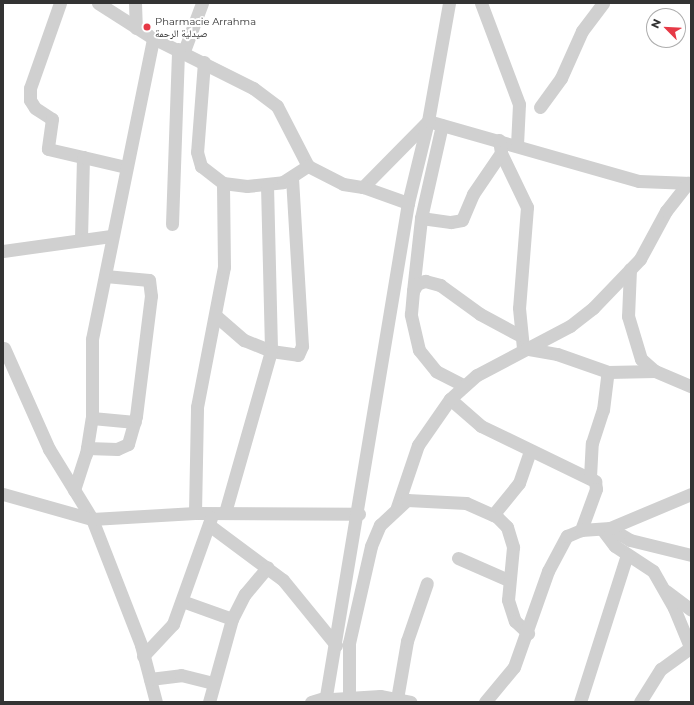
<!DOCTYPE html>
<html>
<head>
<meta charset="utf-8">
<style>
	body { margin:0 }
	#map { position:relative; width:694px; height:705px; overflow:hidden; background:#fff; font-family:Montserrat,"Noto Naskh Arabic",sans-serif }
	div>[style] { position:absolute }
	[style*='--x'] { left:calc(var(--x)*1px); top:calc(var(--y)*1px); width:calc(var(--w)*1px); rotate:calc(var(--a)*1deg) }
	.minor>* { height:13px; margin:-6.5px; padding:0 6.5px; transform-origin:6.5px; border-radius:6.5px; background:#d0d0d0 }
	.dots>* { width:11px; height:11px; translate:-50% -50%; box-sizing:border-box; border:2px solid #fff; border-radius:50% }
	span { translate:-50% -50%; white-space:nowrap; text-align:center; line-height:1.15; -webkit-text-stroke:4px #fff; paint-order:stroke }
	.poi-label { font-size:10px; color:#333 }
	.left { translate:0 -50%; text-align:left }
	.frame { position:absolute; inset:0; border:4px solid #333; pointer-events:none }
	.north { position:absolute; left:646px; top:8px; width:40px; height:40px; box-sizing:border-box; background:#fff; border:1px solid #adadad; border-radius:50%; rotate:294deg; font-size:11px; font-weight:700; line-height:16px; text-align:center; color:#333 }
	.north::after { content:''; display:block; margin:auto; width:14px; height:18px; background:#e63946; clip-path:polygon(50% 0,100% 100%,50% 72%,0 100%) }
</style>
</head>
<body>
<div id="map">
	<div class="minor">
		<div style="--x:60;--y:3;--w:90;--a:109.4"></div>
		<div style="--x:30;--y:88;--w:12;--a:90"></div>
		<div style="--x:30;--y:100;--w:9;--a:58"></div>
		<div style="--x:35;--y:108;--w:20;--a:33"></div>
		<div style="--x:52;--y:119;--w:30;--a:98"></div>
		<div style="--x:48;--y:149;--w:36;--a:13"></div>
		<div style="--x:83;--y:157;--w:82;--a:91.4"></div>
		<div style="--x:98;--y:3;--w:65;--a:32.5"></div>
		<div style="--x:153;--y:38;--w:112;--a:26.6"></div>
		<div style="--x:253;--y:88;--w:30;--a:37"></div>
		<div style="--x:277;--y:106;--w:68;--a:62.7"></div>
		<div style="--x:308;--y:166;--w:39;--a:27"></div>
		<div style="--x:343;--y:184;--w:20;--a:9"></div>
		<div style="--x:363;--y:187;--w:93;--a:-45.4"></div>
		<div style="--x:428;--y:121;--w:219;--a:15.9"></div>
		<div style="--x:639;--y:181;--w:52;--a:2.2"></div>
		<div style="--x:135;--y:3;--w:25;--a:88"></div>
		<div style="--x:481;--y:3;--w:108;--a:69.4"></div>
		<div style="--x:519;--y:104;--w:41;--a:92.8"></div>
		<div style="--x:184;--y:51;--w:51;--a:-69.4"></div>
		<div style="--x:204;--y:62;--w:90;--a:94.4"></div>
		<div style="--x:197;--y:152;--w:15;--a:74"></div>
		<div style="--x:201;--y:166;--w:28;--a:38"></div>
		<div style="--x:223;--y:183;--w:24;--a:7"></div>
		<div style="--x:247;--y:186;--w:36;--a:-6"></div>
		<div style="--x:283;--y:182;--w:30;--a:-33"></div>
		<div style="--x:540;--y:107;--w:36;--a:-54"></div>
		<div style="--x:561;--y:78;--w:51;--a:-65.9"></div>
		<div style="--x:582;--y:31;--w:35;--a:-53"></div>
		<div style="--x:499;--y:140;--w:13;--a:81"></div>
		<div style="--x:501;--y:153;--w:60;--a:64.3"></div>
		<div style="--x:527;--y:207;--w:101;--a:94.5"></div>
		<div style="--x:519;--y:308;--w:40;--a:84.3"></div>
		<div style="--x:523;--y:348;--w:35;--a:10"></div>
		<div style="--x:557;--y:354;--w:54;--a:19.4"></div>
		<div style="--x:608;--y:372;--w:47;--a:-1.2"></div>
		<div style="--x:83;--y:157;--w:44;--a:13.1"></div>
		<div style="--x:267;--y:185;--w:166;--a:88.6"></div>
		<div style="--x:271;--y:351;--w:27;--a:8"></div>
		<div style="--x:298;--y:355;--w:10;--a:-66"></div>
		<div style="--x:302;--y:346;--w:168;--a:-93.4"></div>
		<div style="--x:363;--y:187;--w:48;--a:19.6"></div>
		<div style="--x:421;--y:218;--w:30;--a:8"></div>
		<div style="--x:451;--y:222;--w:11;--a:-10"></div>
		<div style="--x:462;--y:220;--w:28;--a:-67"></div>
		<div style="--x:473;--y:194;--w:50;--a:-55.7"></div>
		<div style="--x:172;--y:224;--w:175;--a:-88"></div>
		<div style="--x:3;--y:251;--w:109;--a:-7.9"></div>
		<div style="--x:630;--y:269;--w:47;--a:92.4"></div>
		<div style="--x:628;--y:316;--w:45;--a:73.2"></div>
		<div style="--x:641;--y:359;--w:18;--a:41"></div>
		<div style="--x:655;--y:371;--w:39;--a:23"></div>
		<div style="--x:413;--y:291;--w:73;--a:-83.7"></div>
		<div style="--x:421;--y:218;--w:95;--a:-77.3"></div>
		<div style="--x:216;--y:316;--w:37;--a:41"></div>
		<div style="--x:244;--y:340;--w:29;--a:22"></div>
		<div style="--x:271;--y:351;--w:168;--a:105.9"></div>
		<div style="--x:4;--y:348;--w:111;--a:66"></div>
		<div style="--x:49;--y:449;--w:82;--a:58.4"></div>
		<div style="--x:92;--y:519;--w:135;--a:68.7"></div>
		<div style="--x:141;--y:645;--w:59;--a:75.3"></div>
		<div style="--x:463;--y:385;--w:30;--a:-153"></div>
		<div style="--x:436;--y:371;--w:27;--a:-129"></div>
		<div style="--x:419;--y:350;--w:37;--a:-103"></div>
		<div style="--x:411;--y:314;--w:23;--a:-85"></div>
		<div style="--x:413;--y:291;--w:8;--a:-60"></div>
		<div style="--x:417;--y:284;--w:9;--a:-21"></div>
		<div style="--x:425;--y:281;--w:16;--a:15"></div>
		<div style="--x:440;--y:285;--w:49;--a:35.9"></div>
		<div style="--x:480;--y:314;--w:44;--a:28.3"></div>
		<div style="--x:450;--y:399;--w:41;--a:41.1"></div>
		<div style="--x:481;--y:426;--w:127;--a:25.8"></div>
		<div style="--x:595;--y:481;--w:8;--a:83"></div>
		<div style="--x:596;--y:489;--w:44;--a:110.1"></div>
		<div style="--x:92;--y:418;--w:43;--a:5.3"></div>
		<div style="--x:87;--y:448;--w:30;--a:2"></div>
		<div style="--x:117;--y:449;--w:12;--a:-24"></div>
		<div style="--x:128;--y:444;--w:29;--a:-74"></div>
		<div style="--x:136;--y:416;--w:121;--a:-82.9"></div>
		<div style="--x:151;--y:296;--w:16;--a:-97"></div>
		<div style="--x:149;--y:280;--w:44;--a:-174.8"></div>
		<div style="--x:590;--y:477;--w:34;--a:-87"></div>
		<div style="--x:592;--y:443;--w:35;--a:-72"></div>
		<div style="--x:603;--y:410;--w:38;--a:-83"></div>
		<div style="--x:74;--y:490;--w:38;--a:-72"></div>
		<div style="--x:86;--y:454;--w:36;--a:-81"></div>
		<div style="--x:92;--y:418;--w:79;--a:-90"></div>
		<div style="--x:92;--y:339;--w:307;--a:-78.5"></div>
		<div style="--x:3;--y:494;--w:92;--a:15.7"></div>
		<div style="--x:92;--y:519;--w:103;--a:-3.3"></div>
		<div style="--x:195;--y:513;--w:164;--a:0.3"></div>
		<div style="--x:397;--y:507;--w:65;--a:-71.3"></div>
		<div style="--x:418;--y:445;--w:56;--a:-55.2"></div>
		<div style="--x:450;--y:399;--w:36;--a:-42"></div>
		<div style="--x:477;--y:375;--w:105;--a:-27.8"></div>
		<div style="--x:570;--y:326;--w:29;--a:-38"></div>
		<div style="--x:593;--y:308;--w:68;--a:-46.2"></div>
		<div style="--x:640;--y:259;--w:55;--a:-61.6"></div>
		<div style="--x:666;--y:211;--w:36;--a:-52"></div>
		<div style="--x:195;--y:513;--w:106;--a:-88.9"></div>
		<div style="--x:197;--y:407;--w:143;--a:-79.1"></div>
		<div style="--x:224;--y:267;--w:84;--a:-90.7"></div>
		<div style="--x:493;--y:515;--w:41;--a:-50.9"></div>
		<div style="--x:519;--y:483;--w:34;--a:-71"></div>
		<div style="--x:209;--y:525;--w:92;--a:36.6"></div>
		<div style="--x:283;--y:580;--w:84;--a:50.8"></div>
		<div style="--x:610;--y:528;--w:23;--a:31"></div>
		<div style="--x:630;--y:540;--w:63;--a:13.8"></div>
		<div style="--x:602;--y:529;--w:21;--a:53"></div>
		<div style="--x:615;--y:546;--w:45;--a:33.3"></div>
		<div style="--x:653;--y:571;--w:43;--a:60.4"></div>
		<div style="--x:674;--y:608;--w:44;--a:67.5"></div>
		<div style="--x:458;--y:558;--w:55;--a:23.7"></div>
		<div style="--x:666;--y:591;--w:31;--a:37"></div>
		<div style="--x:182;--y:601;--w:53;--a:19.8"></div>
		<div style="--x:143;--y:656;--w:44;--a:-46.8"></div>
		<div style="--x:173;--y:624;--w:113;--a:-70.3"></div>
		<div style="--x:150;--y:679;--w:31;--a:-7"></div>
		<div style="--x:181;--y:675;--w:33;--a:14"></div>
		<div style="--x:349;--y:697;--w:54;--a:-90"></div>
		<div style="--x:349;--y:643;--w:99;--a:-77.2"></div>
		<div style="--x:371;--y:546;--w:23;--a:-67"></div>
		<div style="--x:380;--y:525;--w:37;--a:-43"></div>
		<div style="--x:407;--y:500;--w:59;--a:2.9"></div>
		<div style="--x:466;--y:503;--w:34;--a:24"></div>
		<div style="--x:497;--y:517;--w:14;--a:45"></div>
		<div style="--x:507;--y:527;--w:21;--a:73"></div>
		<div style="--x:513;--y:547;--w:53;--a:95.4"></div>
		<div style="--x:508;--y:600;--w:22;--a:72"></div>
		<div style="--x:515;--y:621;--w:18;--a:43"></div>
		<div style="--x:332;--y:699;--w:48;--a:-3.6"></div>
		<div style="--x:380;--y:696;--w:31;--a:11"></div>
		<div style="--x:397;--y:699;--w:59;--a:-80.2"></div>
		<div style="--x:407;--y:641;--w:61;--a:-71"></div>
		<div style="--x:209;--y:702;--w:86;--a:-74.5"></div>
		<div style="--x:232;--y:619;--w:28;--a:-63"></div>
		<div style="--x:245;--y:594;--w:35;--a:-50"></div>
		<div style="--x:311;--y:702;--w:17;--a:-17"></div>
		<div style="--x:327;--y:697;--w:7;--a:34"></div>
		<div style="--x:325;--y:702;--w:506;--a:-80.56"></div>
		<div style="--x:408;--y:203;--w:84;--a:-76.3"></div>
		<div style="--x:428;--y:121;--w:120;--a:-79.9"></div>
		<div style="--x:485;--y:702;--w:45;--a:-50.4"></div>
		<div style="--x:514;--y:667;--w:102;--a:-70.5"></div>
		<div style="--x:548;--y:571;--w:40;--a:-62"></div>
		<div style="--x:567;--y:536;--w:15;--a:-23"></div>
		<div style="--x:581;--y:530;--w:29;--a:-4"></div>
		<div style="--x:610;--y:528;--w:88;--a:-22.8"></div>
		<div style="--x:580;--y:702;--w:154;--a:-72.3"></div>
		<div style="--x:640;--y:702;--w:39;--a:-58"></div>
		<div style="--x:661;--y:669;--w:36;--a:-36"></div>
	</div>
	<div class="dots">
		<div style="left:147px;top:27px;background:#e63946"></div>
	</div>
	<div class="poi-label">
		<span class="left" style="left:155px;top:27px">Pharmacie Arrahma<br>صيدلية الرحمة</span>
	</div>
	<div class="frame"></div>
	<div class="north">N</div>
</div>
</body>
</html>
